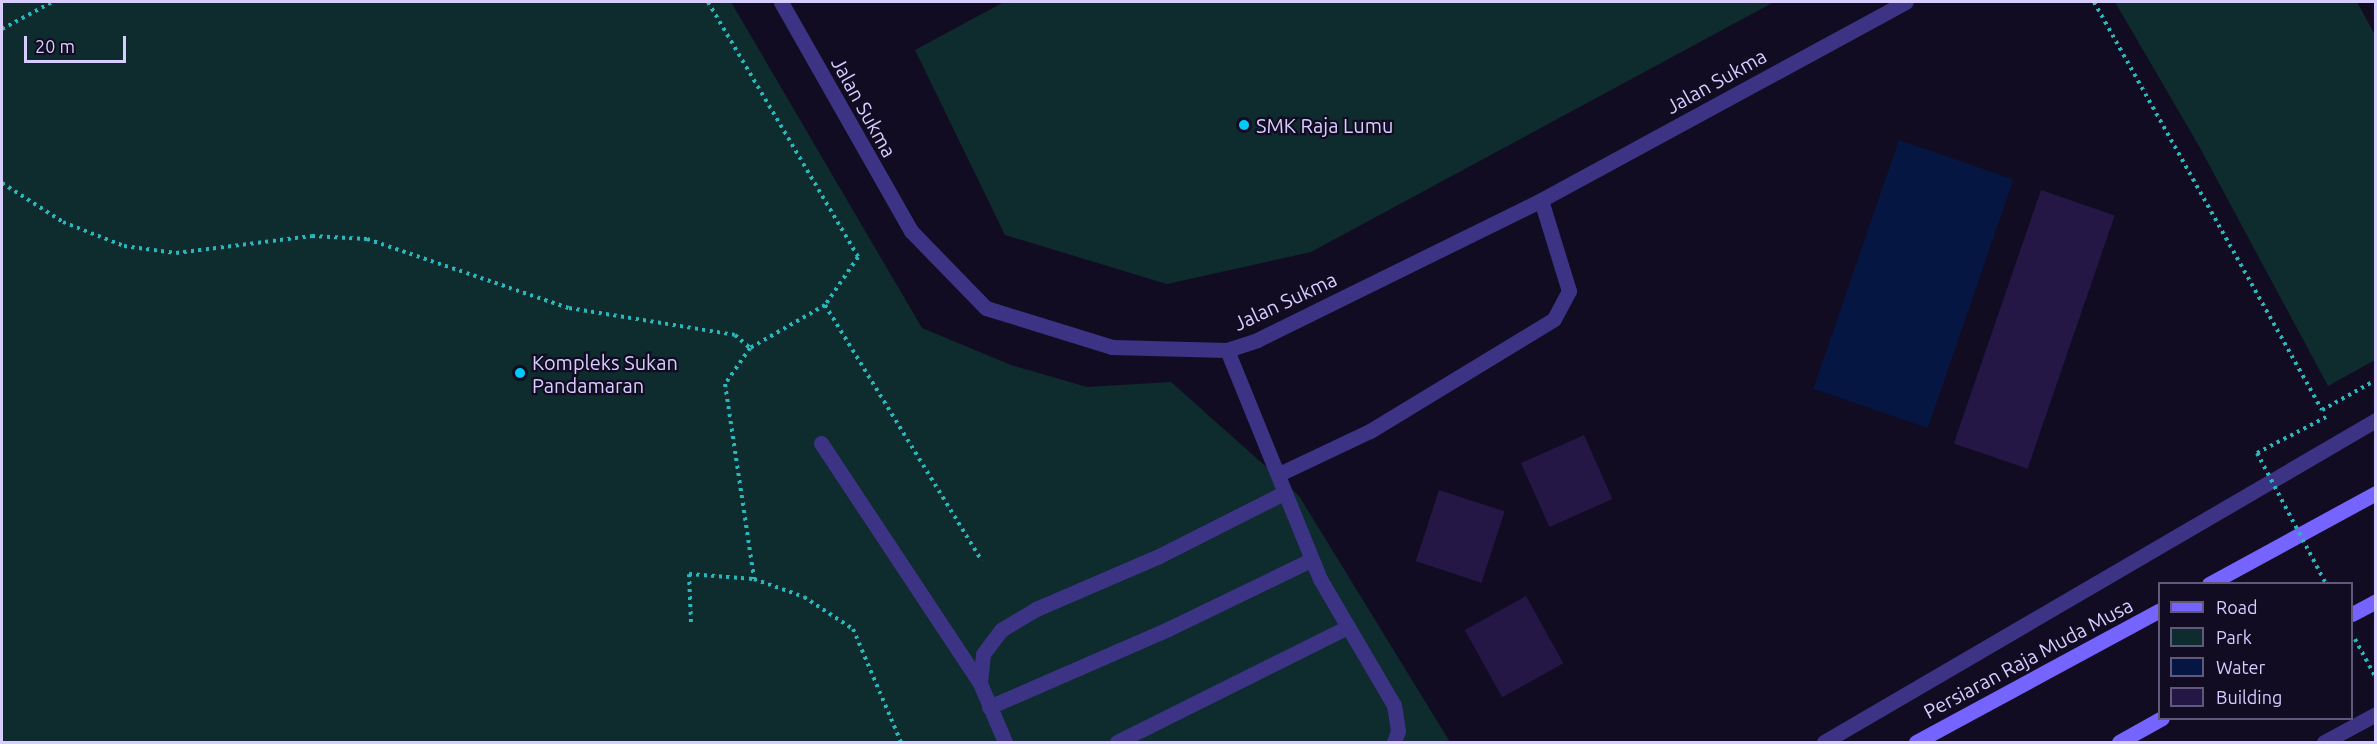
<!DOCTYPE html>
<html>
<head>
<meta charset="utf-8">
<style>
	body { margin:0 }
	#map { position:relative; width:2377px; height:744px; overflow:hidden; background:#120c23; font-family:Ubuntu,sans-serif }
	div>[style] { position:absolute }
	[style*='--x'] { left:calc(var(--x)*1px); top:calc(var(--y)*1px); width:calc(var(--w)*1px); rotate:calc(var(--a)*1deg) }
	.green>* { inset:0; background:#0e2b2d }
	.water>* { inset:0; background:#061642; transform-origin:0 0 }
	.building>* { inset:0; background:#241645; transform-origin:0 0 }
	.path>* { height:4px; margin-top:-2px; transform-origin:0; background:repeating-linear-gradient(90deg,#25b8bc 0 3px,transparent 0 7.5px) }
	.lane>* { height:15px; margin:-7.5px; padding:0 7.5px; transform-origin:7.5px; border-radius:7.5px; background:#3d3385 }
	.street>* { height:15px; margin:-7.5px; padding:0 7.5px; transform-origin:7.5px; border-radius:7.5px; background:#3d3385 }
	.secondary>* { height:15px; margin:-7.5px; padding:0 7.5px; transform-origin:7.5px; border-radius:7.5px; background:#7564ff }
	.path-bridge>* { height:4px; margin-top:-2px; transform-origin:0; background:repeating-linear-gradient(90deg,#25b8bc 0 3px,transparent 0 7.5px) }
	.dots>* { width:16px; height:16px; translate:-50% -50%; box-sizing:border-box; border:3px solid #120c23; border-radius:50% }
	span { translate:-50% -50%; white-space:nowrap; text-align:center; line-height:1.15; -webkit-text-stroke:4.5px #120c23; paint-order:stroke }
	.street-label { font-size:20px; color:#d7cdff }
	.poi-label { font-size:20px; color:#d7cdff }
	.left { translate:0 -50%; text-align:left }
	.frame { position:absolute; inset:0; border:3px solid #d7cdff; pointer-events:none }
	.legend { position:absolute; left:2158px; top:582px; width:195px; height:138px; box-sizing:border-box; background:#120c23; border:2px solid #61597b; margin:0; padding:8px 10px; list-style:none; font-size:18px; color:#d7cdff }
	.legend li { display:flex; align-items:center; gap:12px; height:30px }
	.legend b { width:30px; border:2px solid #61597b }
	.scale { position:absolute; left:24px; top:36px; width:102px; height:27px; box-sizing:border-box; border:3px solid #d7cdff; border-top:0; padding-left:8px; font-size:18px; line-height:21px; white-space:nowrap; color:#d7cdff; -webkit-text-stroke:4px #120c23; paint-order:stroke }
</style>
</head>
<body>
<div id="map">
	<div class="green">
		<div style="clip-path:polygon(2px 2px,731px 2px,922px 328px,1011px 365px,1087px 387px,1171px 382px,1299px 496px,1450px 742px,2px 742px)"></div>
		<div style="clip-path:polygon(1004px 2px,1774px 2px,1311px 252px,1167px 284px,1005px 235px,915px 50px)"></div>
		<div style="clip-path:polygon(2115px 2px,2357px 2px,2375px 35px,2375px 360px,2328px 386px,2199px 146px)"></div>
	</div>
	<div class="water">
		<div style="left:1899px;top:140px;width:121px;height:263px;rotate:19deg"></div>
	</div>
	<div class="building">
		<div style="left:2041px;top:190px;width:78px;height:268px;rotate:19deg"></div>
		<div style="left:1584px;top:435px;width:70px;height:69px;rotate:66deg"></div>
		<div style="left:1439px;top:490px;width:69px;height:75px;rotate:18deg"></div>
		<div style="left:1526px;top:596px;width:77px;height:70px;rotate:61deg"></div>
	</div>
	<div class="path">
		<div style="--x:708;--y:2;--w:296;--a:59.5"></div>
		<div style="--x:858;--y:257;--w:58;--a:124.5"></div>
		<div style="--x:825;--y:305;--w:86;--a:150.2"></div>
		<div style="--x:2094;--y:2;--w:467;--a:60.8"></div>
		<div style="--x:2322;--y:410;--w:62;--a:-29.1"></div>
		<div style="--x:2;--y:29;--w:57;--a:-28.4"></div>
		<div style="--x:2;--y:183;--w:72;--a:32.6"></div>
		<div style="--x:63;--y:222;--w:66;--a:21.5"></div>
		<div style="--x:124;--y:246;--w:52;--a:7.7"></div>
		<div style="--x:176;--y:253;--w:137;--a:-7.1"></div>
		<div style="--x:312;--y:236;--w:55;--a:3.1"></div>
		<div style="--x:367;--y:239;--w:213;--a:18.9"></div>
		<div style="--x:569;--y:308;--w:168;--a:9.2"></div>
		<div style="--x:735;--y:335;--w:20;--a:41"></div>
		<div style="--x:750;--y:348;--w:44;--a:124.8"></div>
		<div style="--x:725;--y:384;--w:197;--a:81.5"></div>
		<div style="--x:825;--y:305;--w:300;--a:58.5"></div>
		<div style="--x:2257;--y:453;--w:80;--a:-27.5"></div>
		<div style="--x:691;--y:622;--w:48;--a:-92.4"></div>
		<div style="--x:689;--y:574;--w:65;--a:4.4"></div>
		<div style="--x:754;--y:579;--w:53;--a:19.8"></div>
		<div style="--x:804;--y:597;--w:59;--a:33.1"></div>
		<div style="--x:853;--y:629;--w:123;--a:67"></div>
		<div style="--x:2355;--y:639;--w:44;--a:61.7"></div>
	</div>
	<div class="lane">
		<div style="--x:1227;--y:350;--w:247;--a:67.9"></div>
		<div style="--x:1320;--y:579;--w:146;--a:59.6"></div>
		<div style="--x:1394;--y:705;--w:26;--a:81"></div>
		<div style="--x:1398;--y:731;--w:12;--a:110"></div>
		<div style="--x:821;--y:443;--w:288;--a:56.5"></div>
		<div style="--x:1279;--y:474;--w:101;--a:-25.3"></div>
		<div style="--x:1370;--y:431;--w:215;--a:-31.3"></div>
		<div style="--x:1554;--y:319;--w:32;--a:-62"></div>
		<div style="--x:1569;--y:291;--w:95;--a:-107.1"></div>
		<div style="--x:989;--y:707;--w:195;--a:-23.5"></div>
		<div style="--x:1168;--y:629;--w:159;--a:-25.8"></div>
		<div style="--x:1005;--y:742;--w:64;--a:-113"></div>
		<div style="--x:980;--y:683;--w:29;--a:-84"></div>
		<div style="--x:983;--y:654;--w:30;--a:-53"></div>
		<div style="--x:1001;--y:630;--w:41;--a:-31"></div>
		<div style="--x:1036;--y:609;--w:134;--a:-23.3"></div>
		<div style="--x:1159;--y:556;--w:138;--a:-26.8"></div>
		<div style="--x:1117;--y:742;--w:258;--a:-26.5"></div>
	</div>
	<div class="street">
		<div style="--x:781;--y:2;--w:263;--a:60.4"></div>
		<div style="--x:911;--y:231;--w:107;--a:45.8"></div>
		<div style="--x:986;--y:308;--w:132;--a:17.2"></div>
		<div style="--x:1112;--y:347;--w:115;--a:1.5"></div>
		<div style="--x:1227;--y:350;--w:32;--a:-18"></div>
		<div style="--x:1257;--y:340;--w:317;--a:-26.2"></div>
		<div style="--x:1541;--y:200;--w:415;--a:-28.5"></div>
		<div style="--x:1824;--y:742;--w:639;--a:-30.26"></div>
		<div style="--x:2324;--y:742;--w:59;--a:-28.3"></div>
	</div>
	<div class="secondary">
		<div style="--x:2209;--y:584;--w:190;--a:-28.6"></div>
		<div style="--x:2352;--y:614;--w:27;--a:-28"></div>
		<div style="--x:1916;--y:742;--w:277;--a:-28.4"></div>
		<div style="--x:2119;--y:742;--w:49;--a:-29.2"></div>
	</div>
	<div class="path-bridge">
		<div style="--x:2257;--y:453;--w:148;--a:62.2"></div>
	</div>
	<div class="dots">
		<div style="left:1244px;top:125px;background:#00cbf8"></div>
		<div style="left:520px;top:373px;background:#00cbf8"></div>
	</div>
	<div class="street-label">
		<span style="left:1716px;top:81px;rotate:-29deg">Jalan Sukma</span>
		<span style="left:864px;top:107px;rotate:61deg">Jalan Sukma</span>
		<span style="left:1285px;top:301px;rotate:-25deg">Jalan Sukma</span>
		<span style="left:2028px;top:658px;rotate:-28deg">Persiaran Raja Muda Musa</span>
	</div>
	<div class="poi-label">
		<span class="left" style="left:1256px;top:125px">SMK Raja Lumu</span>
		<span class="left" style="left:532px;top:374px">Kompleks Sukan<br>Pandamaran</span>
	</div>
	<div class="frame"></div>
	<ul class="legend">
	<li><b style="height:8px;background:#7564ff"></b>Road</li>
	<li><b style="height:16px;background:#0e2b2d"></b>Park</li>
	<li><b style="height:16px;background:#061642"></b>Water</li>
	<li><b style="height:16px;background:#241645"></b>Building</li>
	</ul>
	<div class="scale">20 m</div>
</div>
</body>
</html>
